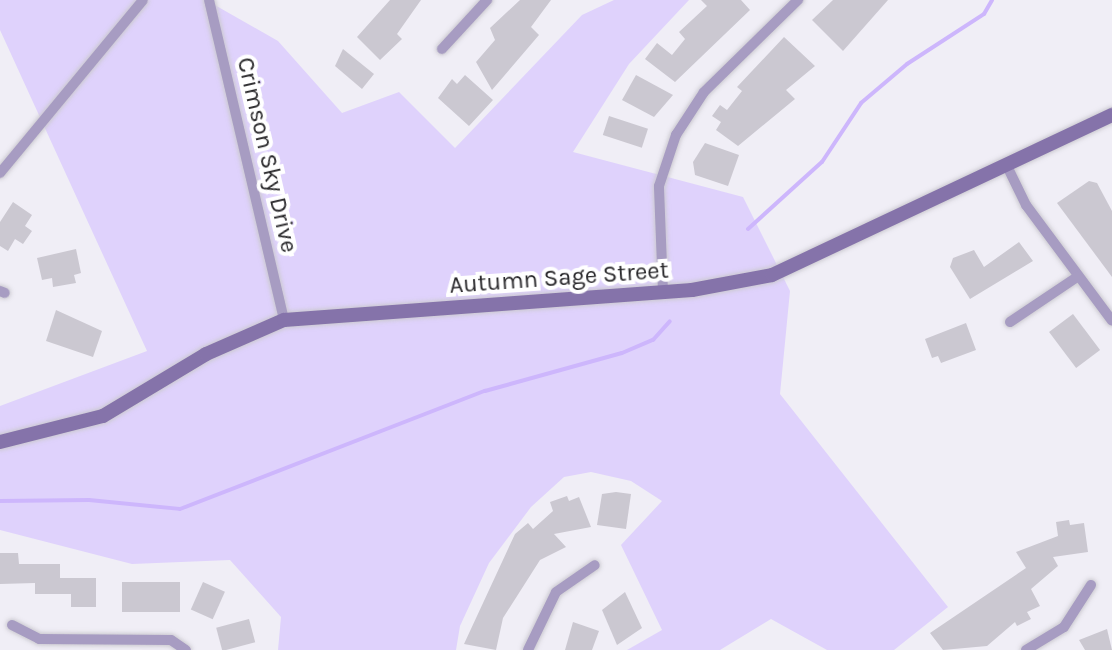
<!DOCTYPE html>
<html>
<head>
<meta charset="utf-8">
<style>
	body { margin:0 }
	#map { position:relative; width:1112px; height:650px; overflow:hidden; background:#f0eef6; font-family:Karla,sans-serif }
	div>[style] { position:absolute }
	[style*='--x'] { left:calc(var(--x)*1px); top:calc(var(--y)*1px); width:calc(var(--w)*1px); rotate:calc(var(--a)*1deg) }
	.green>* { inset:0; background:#dfd2fc }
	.stream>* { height:4px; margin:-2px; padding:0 2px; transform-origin:2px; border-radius:2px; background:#cdb6fc }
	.building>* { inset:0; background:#cbc8d1; transform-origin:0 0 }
	.roads { filter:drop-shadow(0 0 2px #cccad1) drop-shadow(0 0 2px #cccad1) }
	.street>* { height:10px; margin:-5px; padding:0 5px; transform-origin:5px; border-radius:5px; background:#a79cc2 }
	.secondary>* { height:14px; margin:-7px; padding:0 7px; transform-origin:7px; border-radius:7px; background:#8573aa }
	span { translate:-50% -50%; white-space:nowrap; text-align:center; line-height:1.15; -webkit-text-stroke:8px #fff; paint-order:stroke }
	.street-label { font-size:24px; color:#28272a }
</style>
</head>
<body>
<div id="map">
	<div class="green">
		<div style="clip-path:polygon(0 0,206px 0,278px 41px,342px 113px,399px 92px,455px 148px,582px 15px,614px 0,689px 0,629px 64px,573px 152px,743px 197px,790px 291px,780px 394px,948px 607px,894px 650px,827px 650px,771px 619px,720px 650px,627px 650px,662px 630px,621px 545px,662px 501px,631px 481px,591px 472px,564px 477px,531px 507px,489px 563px,460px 626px,456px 650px,278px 650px,281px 617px,230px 560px,132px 564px,0 530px,0 406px,147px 351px,0 30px)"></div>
	</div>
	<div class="stream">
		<div style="--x:748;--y:229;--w:100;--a:-42.2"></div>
		<div style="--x:822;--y:162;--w:71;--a:-56.5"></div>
		<div style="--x:861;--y:103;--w:60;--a:-40.3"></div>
		<div style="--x:907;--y:64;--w:92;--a:-33"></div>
		<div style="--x:984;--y:14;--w:16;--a:-60"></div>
		<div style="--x:0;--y:501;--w:89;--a:-0.6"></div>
		<div style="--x:89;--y:500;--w:91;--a:5.6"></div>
		<div style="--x:180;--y:509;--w:327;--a:-21.2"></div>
		<div style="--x:485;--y:391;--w:142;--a:-15.5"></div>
		<div style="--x:622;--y:353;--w:34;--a:-23"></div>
		<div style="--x:653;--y:340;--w:25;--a:-48"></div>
	</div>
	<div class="building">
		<div style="clip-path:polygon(390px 0,421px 0,397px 34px,402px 39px,380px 60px,357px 37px)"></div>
		<div style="clip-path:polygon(520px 0,551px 0,531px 27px,539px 35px,492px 90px,476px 62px,495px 40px,490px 28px)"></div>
		<div style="clip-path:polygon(701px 0,741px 0,750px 10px,675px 82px,645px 59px,657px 43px,672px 55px,685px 39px,679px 32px,707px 6px)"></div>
		<div style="clip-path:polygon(833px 0,888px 0,843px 51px,812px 20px)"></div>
		<div style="clip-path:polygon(784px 37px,815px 66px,786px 90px,795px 99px,738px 146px,716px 130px,721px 122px,712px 116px,720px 105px,727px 110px,742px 91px,737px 87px)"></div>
		<div style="clip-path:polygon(343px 49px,374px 74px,362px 89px,335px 66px)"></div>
		<div style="clip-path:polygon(465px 75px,493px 100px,469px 126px,438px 98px,452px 79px,457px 84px)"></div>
		<div style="clip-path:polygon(636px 75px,673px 95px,654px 117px,622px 100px)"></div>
		<div style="left:609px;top:116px;width:41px;height:20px;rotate:18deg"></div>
		<div style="clip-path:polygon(705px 143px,739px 155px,728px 186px,695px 175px,693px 162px)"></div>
		<div style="clip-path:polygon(1089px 181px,1097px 183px,1112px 211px,1112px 277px,1057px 203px)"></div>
		<div style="clip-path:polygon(13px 202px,32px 215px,25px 226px,32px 231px,23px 244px,15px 239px,8px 251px,0 246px,0 222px)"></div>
		<div style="clip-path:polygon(1019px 242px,1033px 261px,970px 299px,950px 267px,953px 258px,974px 250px,984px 267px)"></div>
		<div style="clip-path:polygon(76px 249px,81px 273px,74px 275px,76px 283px,53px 287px,52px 278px,42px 280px,37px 258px)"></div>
		<div style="clip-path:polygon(56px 310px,102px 331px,93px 357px,46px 341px)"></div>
		<div style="left:1073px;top:314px;width:45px;height:30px;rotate:53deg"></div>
		<div style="clip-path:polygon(966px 323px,976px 350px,941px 363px,938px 356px,932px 358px,925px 339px)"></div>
		<div style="clip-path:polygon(616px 492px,631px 494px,626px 529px,597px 525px,602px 494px)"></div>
		<div style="clip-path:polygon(567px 496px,569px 501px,579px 497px,591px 527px,554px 534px,566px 547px,540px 560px,503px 618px,496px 650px,464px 644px,515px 534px,528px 523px,533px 529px,553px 511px,550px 502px)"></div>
		<div style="clip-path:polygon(1069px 520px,1070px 525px,1084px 523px,1088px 552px,1053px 557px,1058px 566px,1031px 589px,1040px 606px,1027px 612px,1031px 619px,1017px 626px,1015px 622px,987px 646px,943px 650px,930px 633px,1026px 568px,1016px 552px,1058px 536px,1056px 522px)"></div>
		<div style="clip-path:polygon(0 553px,18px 553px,19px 564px,60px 564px,60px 578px,96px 578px,96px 607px,71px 607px,71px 594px,35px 594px,35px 583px,0 584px)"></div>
		<div style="left:122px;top:582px;width:58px;height:30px"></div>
		<div style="left:203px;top:582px;width:24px;height:30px;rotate:24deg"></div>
		<div style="clip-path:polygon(625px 592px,642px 628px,617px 645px,602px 610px)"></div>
		<div style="left:249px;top:619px;width:24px;height:34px;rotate:75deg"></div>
		<div style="clip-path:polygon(573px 622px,599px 631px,592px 650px,565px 650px)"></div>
		<div style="clip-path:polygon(1107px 629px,1112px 650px,1085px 650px,1079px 640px)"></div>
	</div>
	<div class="roads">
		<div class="street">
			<div style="--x:209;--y:0;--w:329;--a:76.8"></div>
			<div style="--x:442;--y:49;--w:67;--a:-47.4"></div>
			<div style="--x:1006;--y:164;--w:46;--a:64"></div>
			<div style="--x:1026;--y:205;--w:144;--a:53.4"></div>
			<div style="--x:0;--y:173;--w:224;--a:-50.4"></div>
			<div style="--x:0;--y:291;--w:5;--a:22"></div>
			<div style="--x:663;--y:292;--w:106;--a:-92.2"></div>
			<div style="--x:659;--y:186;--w:54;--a:-71.6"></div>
			<div style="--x:676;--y:135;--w:51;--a:-56.9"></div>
			<div style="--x:704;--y:92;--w:132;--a:-44.4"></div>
			<div style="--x:1010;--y:322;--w:81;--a:-33.9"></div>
			<div style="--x:12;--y:625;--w:30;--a:27"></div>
			<div style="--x:39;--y:639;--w:132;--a:0.4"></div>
			<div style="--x:171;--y:640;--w:18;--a:34"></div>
			<div style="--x:528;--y:650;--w:64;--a:-64.2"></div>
			<div style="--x:556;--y:592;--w:47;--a:-34.7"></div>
			<div style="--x:1026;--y:650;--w:44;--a:-31.2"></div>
			<div style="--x:1064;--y:627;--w:50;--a:-57.3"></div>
		</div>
		<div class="secondary">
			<div style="--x:0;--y:442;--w:106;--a:-14.2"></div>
			<div style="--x:103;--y:416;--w:120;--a:-31"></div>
			<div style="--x:206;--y:354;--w:85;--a:-23.6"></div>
			<div style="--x:284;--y:320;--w:409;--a:-4.2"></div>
			<div style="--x:692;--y:290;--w:81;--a:-10.6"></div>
			<div style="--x:772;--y:275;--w:376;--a:-25.2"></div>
		</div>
	</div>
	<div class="street-label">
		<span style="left:267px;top:155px;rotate:77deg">Crimson Sky Drive</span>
		<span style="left:559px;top:278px;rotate:-4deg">Autumn Sage Street</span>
	</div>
</div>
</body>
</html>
